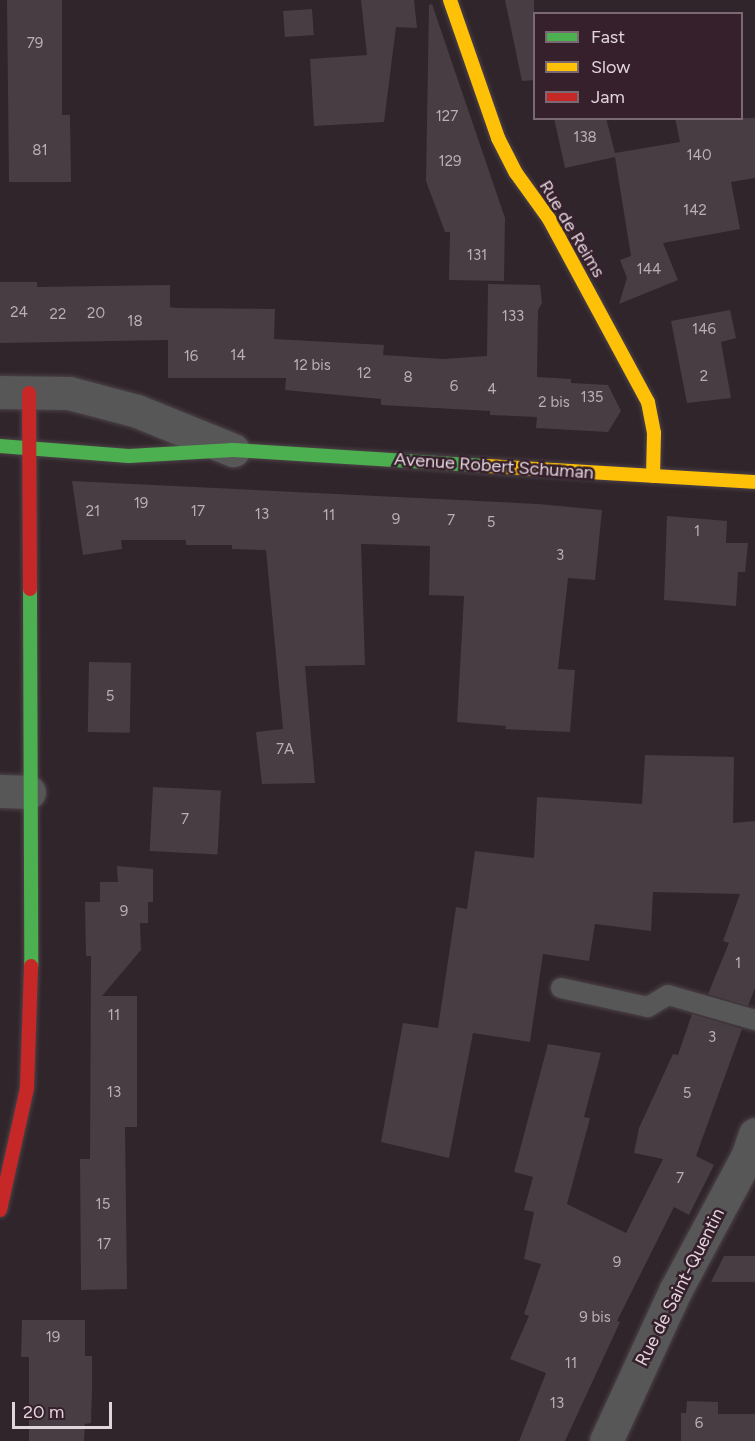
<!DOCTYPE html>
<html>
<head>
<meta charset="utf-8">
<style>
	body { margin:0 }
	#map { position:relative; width:755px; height:1441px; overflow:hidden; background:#30252b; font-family:Figtree,sans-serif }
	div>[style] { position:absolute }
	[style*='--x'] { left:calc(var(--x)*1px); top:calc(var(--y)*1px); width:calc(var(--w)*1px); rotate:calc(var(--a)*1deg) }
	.building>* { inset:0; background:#473d43; transform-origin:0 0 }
	.roads { filter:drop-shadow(0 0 2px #4c4247) drop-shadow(0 0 2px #4c4247) }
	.lane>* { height:20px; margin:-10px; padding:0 10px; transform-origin:10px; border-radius:10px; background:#565756 }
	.street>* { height:33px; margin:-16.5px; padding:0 16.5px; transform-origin:16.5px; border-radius:16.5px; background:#565756 }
	.fast>* { height:14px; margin:-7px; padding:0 7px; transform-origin:7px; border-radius:7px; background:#4caf50 }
	.slow>* { height:14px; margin:-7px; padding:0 7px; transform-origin:7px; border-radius:7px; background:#ffc107 }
	.jam>* { height:14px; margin:-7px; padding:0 7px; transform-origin:7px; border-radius:7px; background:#c62828 }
	span { translate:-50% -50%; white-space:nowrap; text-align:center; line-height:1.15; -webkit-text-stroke:5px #35202c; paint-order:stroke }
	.number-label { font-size:15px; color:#bbaeb5 }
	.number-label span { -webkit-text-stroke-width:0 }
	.street-label { font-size:18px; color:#e2d4db }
	.legend { position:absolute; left:533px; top:12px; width:210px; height:108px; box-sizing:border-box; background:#35202c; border:2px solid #7a6872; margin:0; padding:8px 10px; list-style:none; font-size:18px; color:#e2d4db }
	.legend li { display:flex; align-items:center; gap:12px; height:30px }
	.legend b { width:30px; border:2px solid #7a6872 }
	.scale { position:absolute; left:12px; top:1402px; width:100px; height:27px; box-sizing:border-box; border:3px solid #e2d4db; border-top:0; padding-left:8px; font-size:18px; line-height:21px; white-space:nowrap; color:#e2d4db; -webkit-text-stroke:4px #35202c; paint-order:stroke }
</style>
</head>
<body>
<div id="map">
	<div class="building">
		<div style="clip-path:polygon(7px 0,62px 0,62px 115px,70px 115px,71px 182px,9px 182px)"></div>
		<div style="clip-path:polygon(361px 0,414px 0,417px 28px,396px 27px,384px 122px,314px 126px,310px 59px,367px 55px)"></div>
		<div style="clip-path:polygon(505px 0,534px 0,534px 80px,522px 81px)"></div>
		<div style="clip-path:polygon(432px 4px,505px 218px,504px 281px,449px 280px,450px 232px,445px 232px,426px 181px,429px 5px)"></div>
		<div style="left:312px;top:9px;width:26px;height:29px;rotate:86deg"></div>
		<div style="clip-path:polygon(554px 118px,606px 118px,615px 153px,680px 142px,675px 118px,755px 118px,755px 178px,731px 182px,740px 229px,663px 243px,678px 280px,619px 304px,627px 278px,620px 260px,631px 256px,615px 157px,565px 168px)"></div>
		<div style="clip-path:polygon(0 282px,37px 282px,37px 287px,170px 285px,170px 307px,176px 308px,275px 309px,274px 339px,384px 345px,383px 355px,443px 359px,487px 356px,488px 284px,540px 285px,542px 303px,538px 310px,537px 377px,571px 379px,571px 383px,608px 385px,621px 411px,608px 432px,536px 428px,537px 417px,490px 415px,490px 411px,381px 405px,381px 399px,285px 390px,286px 378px,168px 378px,168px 340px,0 343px)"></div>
		<div style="clip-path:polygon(730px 310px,736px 338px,721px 342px,731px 398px,687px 403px,671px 321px)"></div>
		<div style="clip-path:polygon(72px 481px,538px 504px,602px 510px,595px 580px,568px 578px,558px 669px,575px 670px,570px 732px,505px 729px,506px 726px,457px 722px,464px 596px,429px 595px,430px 546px,361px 544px,365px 665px,305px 666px,315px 783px,262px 784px,256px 732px,283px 729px,266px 550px,232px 549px,232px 545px,186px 545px,186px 540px,121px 540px,122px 549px,83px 555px)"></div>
		<div style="clip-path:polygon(667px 516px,727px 521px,726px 543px,748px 543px,745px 572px,738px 572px,736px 606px,664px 600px)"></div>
		<div style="left:89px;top:662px;width:42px;height:70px;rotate:1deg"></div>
		<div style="clip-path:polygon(645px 755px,734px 757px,733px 823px,755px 821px,755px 988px,748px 1006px,708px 994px,729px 943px,723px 941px,740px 894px,653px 892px,651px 931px,595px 924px,589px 961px,543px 954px,530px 1042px,473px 1033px,449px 1158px,381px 1142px,403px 1023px,438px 1028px,456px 907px,467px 909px,475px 851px,534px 858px,537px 797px,642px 804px)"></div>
		<div style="left:153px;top:787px;width:68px;height:64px;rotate:3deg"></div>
		<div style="clip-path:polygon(117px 866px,153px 869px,153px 902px,148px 902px,148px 923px,140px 923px,141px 950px,102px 996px,137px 996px,137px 1127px,125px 1127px,127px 1289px,81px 1290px,80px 1159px,90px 1159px,91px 956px,86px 956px,85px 902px,100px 902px,100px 882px,118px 882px)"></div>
		<div style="clip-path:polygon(692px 1014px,742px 1029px,696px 1156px,714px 1165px,689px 1215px,674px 1207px,617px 1321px,620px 1322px,565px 1441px,519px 1441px,546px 1373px,510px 1359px,529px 1316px,524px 1314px,541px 1264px,524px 1259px,534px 1212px,524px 1210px,533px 1177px,514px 1172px,548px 1044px,601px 1053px,584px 1117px,590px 1118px,567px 1204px,626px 1233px,663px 1159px,634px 1153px,639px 1128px,673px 1054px,678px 1055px)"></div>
		<div style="clip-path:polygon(724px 1256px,755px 1256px,755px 1282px,711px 1282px)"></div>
		<div style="clip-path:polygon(22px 1320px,85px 1320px,85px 1356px,92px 1356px,92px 1390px,91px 1423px,85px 1424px,84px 1441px,29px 1441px,29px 1357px,21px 1357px)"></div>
		<div style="clip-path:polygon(687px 1401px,718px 1402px,718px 1414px,755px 1414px,755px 1441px,681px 1441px,681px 1413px,686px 1413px)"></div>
	</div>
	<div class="roads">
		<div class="lane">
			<div style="--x:561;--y:988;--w:89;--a:12.3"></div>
			<div style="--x:648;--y:1007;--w:23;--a:-31"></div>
			<div style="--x:668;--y:995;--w:91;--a:16"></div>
		</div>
		<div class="street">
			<div style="--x:0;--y:392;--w:69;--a:0.8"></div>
			<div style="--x:69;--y:393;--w:70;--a:14.8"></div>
			<div style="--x:137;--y:411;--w:104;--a:22.1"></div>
			<div style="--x:0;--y:791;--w:29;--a:2"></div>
			<div style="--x:606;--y:1441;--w:165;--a:-65.3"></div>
			<div style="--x:675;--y:1291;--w:152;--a:-61.8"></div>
			<div style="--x:747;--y:1157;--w:24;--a:-71"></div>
		</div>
		<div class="fast">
			<div style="--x:0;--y:446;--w:129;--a:4.4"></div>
			<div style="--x:129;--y:456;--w:104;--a:-3.3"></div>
			<div style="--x:233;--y:450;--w:254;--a:3.6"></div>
			<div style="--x:30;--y:589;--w:377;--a:89.8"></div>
		</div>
		<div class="slow">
			<div style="--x:450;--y:0;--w:146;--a:70.8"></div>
			<div style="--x:498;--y:138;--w:39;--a:63"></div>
			<div style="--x:516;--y:173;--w:57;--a:54.3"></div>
			<div style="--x:549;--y:219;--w:208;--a:61.6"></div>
			<div style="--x:648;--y:402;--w:32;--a:79"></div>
			<div style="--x:654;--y:433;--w:43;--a:91.3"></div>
			<div style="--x:486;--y:466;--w:269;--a:3.4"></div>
		</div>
		<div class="jam">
			<div style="--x:29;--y:393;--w:196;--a:89.7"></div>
			<div style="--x:0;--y:1210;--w:125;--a:-77.5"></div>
			<div style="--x:27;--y:1088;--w:122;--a:-88.1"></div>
		</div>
	</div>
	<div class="number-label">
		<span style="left:35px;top:44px">79</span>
		<span style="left:447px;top:117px">127</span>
		<span style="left:585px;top:138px">138</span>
		<span style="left:40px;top:151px">81</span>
		<span style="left:699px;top:156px">140</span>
		<span style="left:450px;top:162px">129</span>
		<span style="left:695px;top:211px">142</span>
		<span style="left:477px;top:256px">131</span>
		<span style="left:649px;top:270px">144</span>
		<span style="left:19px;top:313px">24</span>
		<span style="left:96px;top:314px">20</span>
		<span style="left:58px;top:315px">22</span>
		<span style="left:513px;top:317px">133</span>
		<span style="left:135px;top:322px">18</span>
		<span style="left:704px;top:330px">146</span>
		<span style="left:238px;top:356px">14</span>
		<span style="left:191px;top:357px">16</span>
		<span style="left:312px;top:366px">12 bis</span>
		<span style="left:364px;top:374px">12</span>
		<span style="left:704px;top:377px">2</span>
		<span style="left:408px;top:378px">8</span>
		<span style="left:454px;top:387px">6</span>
		<span style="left:492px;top:390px">4</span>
		<span style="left:592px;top:398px">135</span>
		<span style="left:554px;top:403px">2 bis</span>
		<span style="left:141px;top:504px">19</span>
		<span style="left:93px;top:512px">21</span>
		<span style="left:198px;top:512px">17</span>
		<span style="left:262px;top:515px">13</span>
		<span style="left:329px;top:516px">11</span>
		<span style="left:396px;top:520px">9</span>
		<span style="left:451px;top:521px">7</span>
		<span style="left:491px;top:523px">5</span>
		<span style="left:697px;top:532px">1</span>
		<span style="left:560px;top:556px">3</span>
		<span style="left:110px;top:697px">5</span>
		<span style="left:285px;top:750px">7A</span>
		<span style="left:185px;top:820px">7</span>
		<span style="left:124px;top:912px">9</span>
		<span style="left:738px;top:964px">1</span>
		<span style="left:114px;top:1016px">11</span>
		<span style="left:712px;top:1038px">3</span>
		<span style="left:114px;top:1093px">13</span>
		<span style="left:687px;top:1094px">5</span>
		<span style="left:680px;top:1179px">7</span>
		<span style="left:103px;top:1205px">15</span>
		<span style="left:104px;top:1245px">17</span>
		<span style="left:617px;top:1263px">9</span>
		<span style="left:595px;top:1318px">9 bis</span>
		<span style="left:53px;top:1338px">19</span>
		<span style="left:571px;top:1364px">11</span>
		<span style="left:557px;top:1404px">13</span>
		<span style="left:699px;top:1424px">6</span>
	</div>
	<div class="street-label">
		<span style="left:572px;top:229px;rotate:59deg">Rue de Reims</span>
		<span style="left:494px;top:466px;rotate:4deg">Avenue Robert Schuman</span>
		<span style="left:680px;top:1287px;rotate:-63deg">Rue de Saint-Quentin</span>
	</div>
	<ul class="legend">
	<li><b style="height:8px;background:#4caf50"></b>Fast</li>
	<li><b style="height:8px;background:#ffc107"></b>Slow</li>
	<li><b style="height:8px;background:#c62828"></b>Jam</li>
	</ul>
	<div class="scale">20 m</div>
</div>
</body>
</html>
